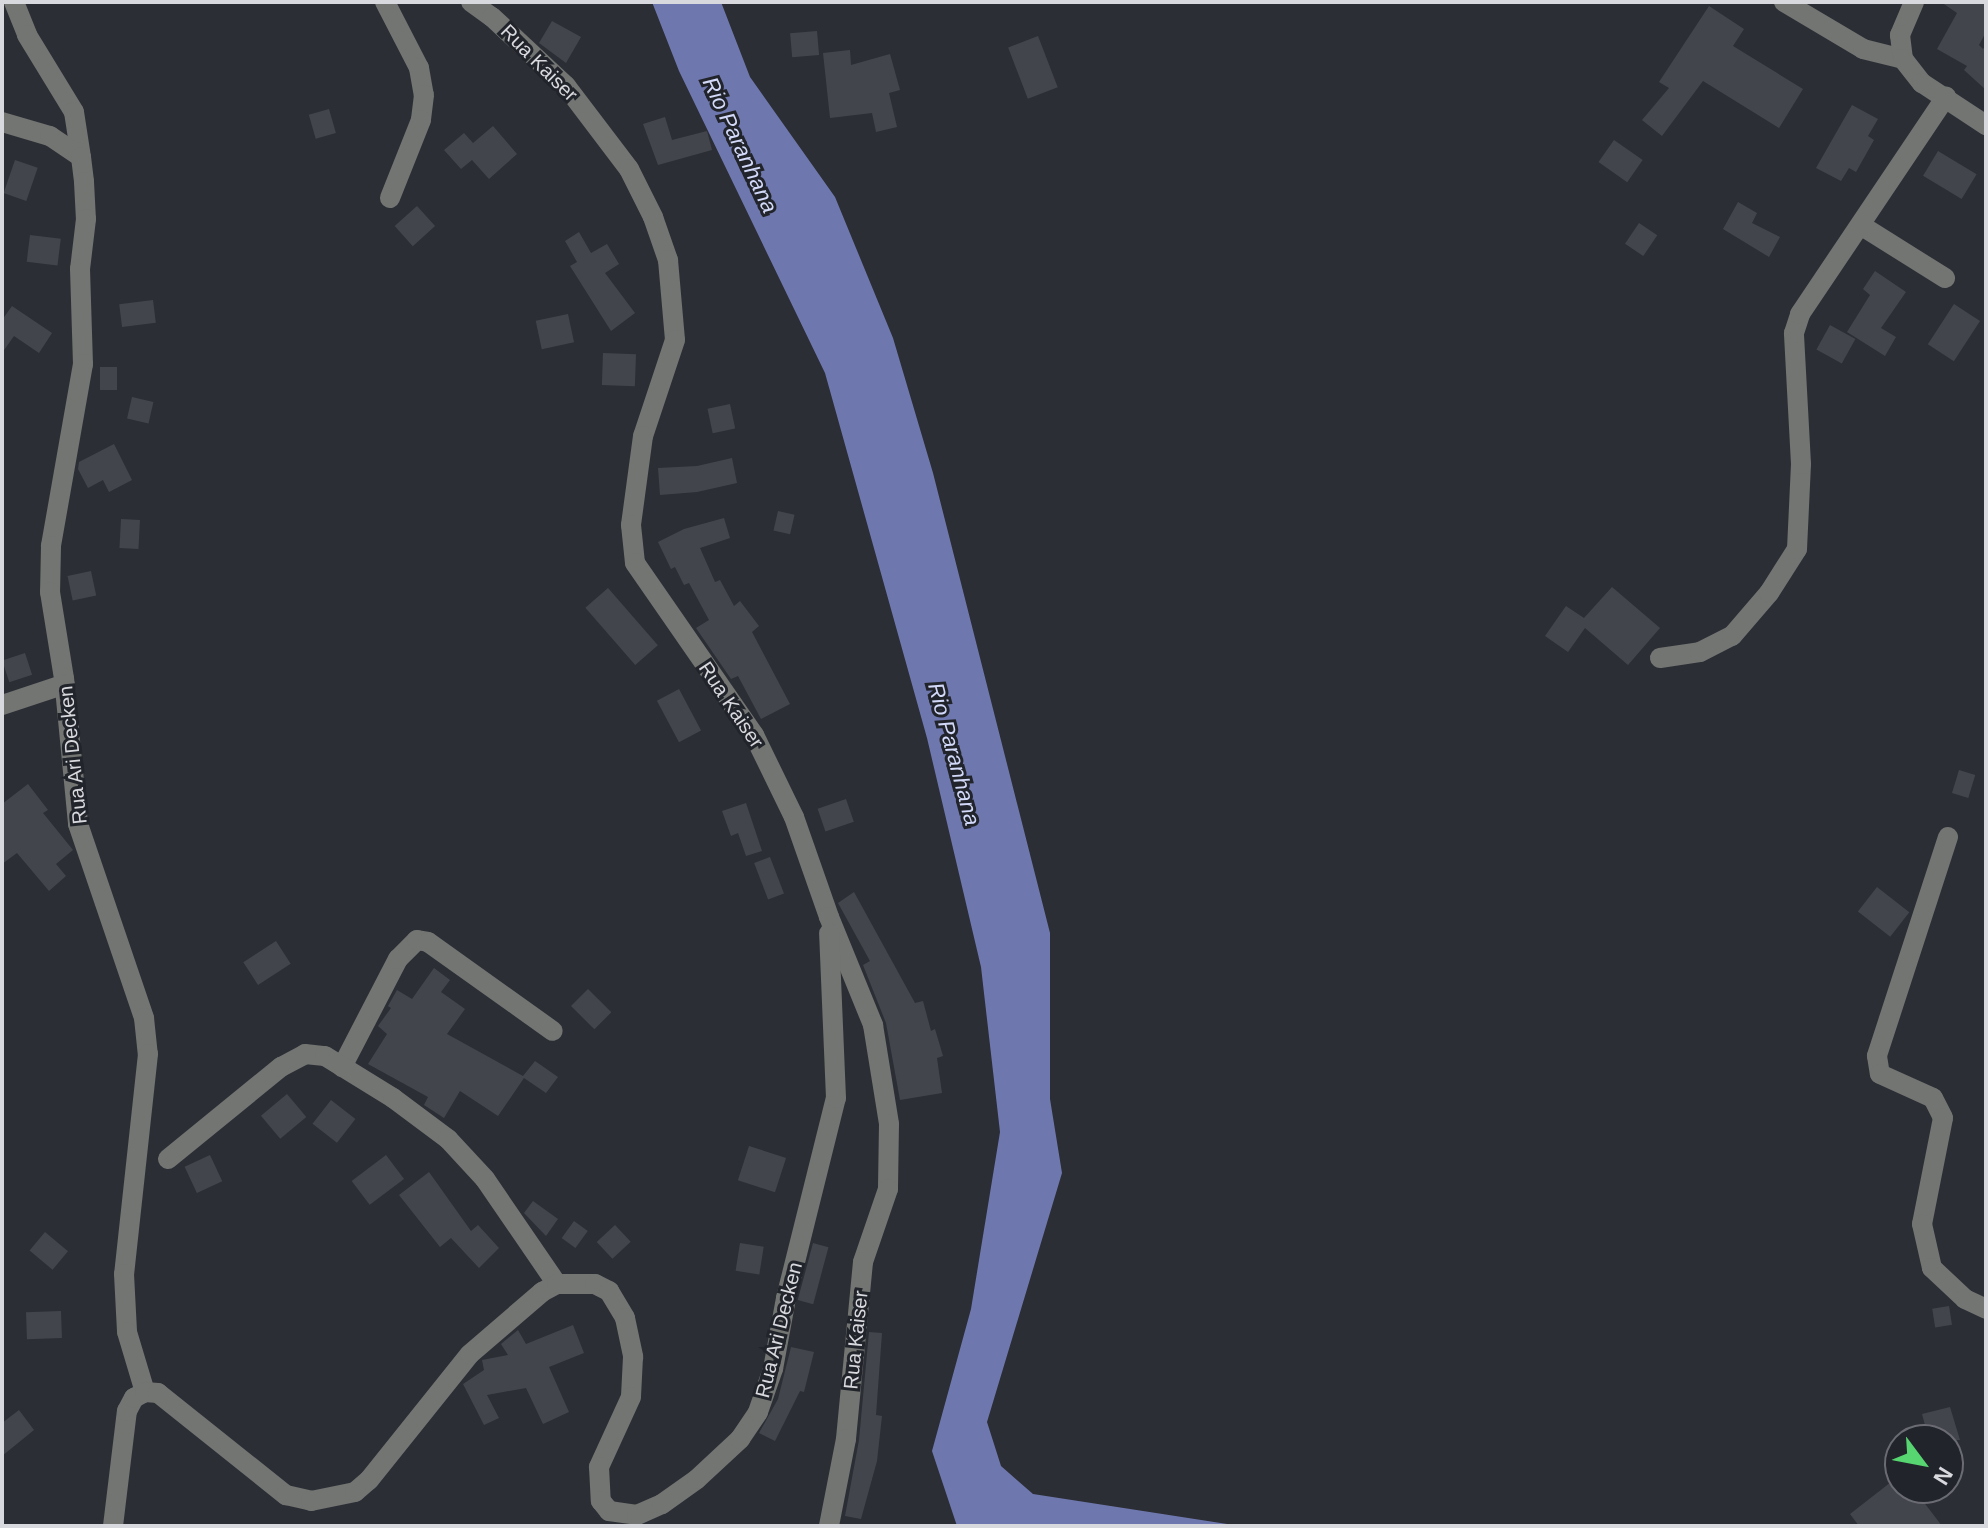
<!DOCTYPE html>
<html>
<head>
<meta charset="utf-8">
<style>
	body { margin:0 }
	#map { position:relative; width:1988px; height:1528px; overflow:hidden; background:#2c2e35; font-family:Helvetica,sans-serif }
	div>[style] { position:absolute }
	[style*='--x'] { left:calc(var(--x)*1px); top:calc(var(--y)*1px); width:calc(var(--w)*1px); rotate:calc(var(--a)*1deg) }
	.water>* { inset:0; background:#6f78ae }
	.building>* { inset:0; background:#43454d; transform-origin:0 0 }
	.minor>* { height:20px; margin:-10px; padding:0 10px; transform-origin:10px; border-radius:10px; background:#727572 }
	span { translate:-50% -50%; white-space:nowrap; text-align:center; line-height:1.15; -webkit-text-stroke:6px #22242b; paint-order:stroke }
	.street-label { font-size:20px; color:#d8d9de }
	.water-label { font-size:22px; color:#d2d9f9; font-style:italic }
	.frame { position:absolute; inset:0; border:4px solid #d8d9de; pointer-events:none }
	.north { position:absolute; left:1884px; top:1424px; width:80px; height:80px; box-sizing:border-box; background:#22242b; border:2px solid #6b6c73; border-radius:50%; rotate:122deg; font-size:22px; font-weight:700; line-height:32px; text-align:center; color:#d8d9de }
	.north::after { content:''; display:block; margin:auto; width:28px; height:36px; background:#57d570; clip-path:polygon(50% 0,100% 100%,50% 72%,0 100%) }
</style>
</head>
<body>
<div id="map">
	<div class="water">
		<div style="clip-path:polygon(652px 2px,721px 2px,750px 77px,835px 197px,893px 338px,933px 473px,1050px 933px,1050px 1099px,1062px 1173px,987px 1422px,1001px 1466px,1033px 1494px,1240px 1526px,957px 1526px,932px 1451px,971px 1309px,1000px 1132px,981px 967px,927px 738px,825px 373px,679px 71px)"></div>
	</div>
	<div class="building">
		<div style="clip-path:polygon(1941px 2px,1986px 2px,1986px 32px,1979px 45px,1983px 49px,1986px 45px,1986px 90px,1964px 70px,1967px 66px,1937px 49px,1957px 13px)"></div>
		<div style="clip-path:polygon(1709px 6px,1744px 29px,1733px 46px,1803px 89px,1779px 128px,1703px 81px,1662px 136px,1642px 120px,1669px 88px,1659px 82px)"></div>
		<div style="clip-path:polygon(552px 21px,581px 37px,566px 63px,539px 43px)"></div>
		<div style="left:817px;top:31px;width:24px;height:27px;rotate:85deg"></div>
		<div style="left:1038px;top:36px;width:55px;height:32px;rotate:69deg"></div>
		<div style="clip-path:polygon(850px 50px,851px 65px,890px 54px,900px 90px,889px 93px,897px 127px,876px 132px,872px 113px,830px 118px,823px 53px)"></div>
		<div style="clip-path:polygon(1852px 105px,1878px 119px,1868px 136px,1874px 140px,1856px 172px,1849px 168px,1841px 181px,1816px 168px)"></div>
		<div style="left:329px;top:109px;width:25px;height:21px;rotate:74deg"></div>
		<div style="clip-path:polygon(665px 117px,672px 140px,707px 131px,712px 150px,658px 165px,643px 124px)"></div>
		<div style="clip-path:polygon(493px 126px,517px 154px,489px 179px,472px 160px,461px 169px,444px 150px,464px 133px,473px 143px)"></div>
		<div style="left:1614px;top:140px;width:35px;height:27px;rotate:35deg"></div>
		<div style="left:1938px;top:151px;width:45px;height:29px;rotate:31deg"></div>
		<div style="left:15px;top:160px;width:24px;height:35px;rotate:19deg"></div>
		<div style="clip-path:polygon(1738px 202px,1757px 213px,1752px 223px,1780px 237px,1769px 257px,1723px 229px)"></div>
		<div style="left:417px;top:206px;width:27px;height:30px;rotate:48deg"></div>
		<div style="left:1639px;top:223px;width:22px;height:25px;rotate:34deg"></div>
		<div style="clip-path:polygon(579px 232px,591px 253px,607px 244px,619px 264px,605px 273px,635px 313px,611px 331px,570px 266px,577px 262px,565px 241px)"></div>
		<div style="left:30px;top:235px;width:31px;height:27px;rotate:7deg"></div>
		<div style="clip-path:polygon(1875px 271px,1906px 292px,1881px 328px,1896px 337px,1885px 356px,1847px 332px,1870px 295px,1863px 289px)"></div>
		<div style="left:153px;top:300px;width:23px;height:34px;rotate:83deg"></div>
		<div style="left:1954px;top:304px;width:31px;height:48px;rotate:33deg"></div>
		<div style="clip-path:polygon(12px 306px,52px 333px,39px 353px,14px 336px,2px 353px,2px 320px)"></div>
		<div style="left:568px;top:314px;width:29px;height:33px;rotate:78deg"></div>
		<div style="left:1830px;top:325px;width:29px;height:28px;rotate:29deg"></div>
		<div style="left:603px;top:353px;width:33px;height:32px;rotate:2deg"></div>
		<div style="left:100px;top:367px;width:17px;height:23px"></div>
		<div style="left:132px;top:397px;width:22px;height:22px;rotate:13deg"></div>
		<div style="left:730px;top:404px;width:25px;height:23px;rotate:78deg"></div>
		<div style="clip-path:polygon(114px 444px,132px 480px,109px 492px,103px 480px,88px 488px,78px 469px,79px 462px)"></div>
		<div style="clip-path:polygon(732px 458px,737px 483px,697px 492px,660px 495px,658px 468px,697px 466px)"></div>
		<div style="left:778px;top:511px;width:17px;height:20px;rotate:13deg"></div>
		<div style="clip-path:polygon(724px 518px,730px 538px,700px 548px,715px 582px,720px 580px,734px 606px,740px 601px,759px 626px,752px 632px,790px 704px,761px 719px,738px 676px,731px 679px,696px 628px,709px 620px,689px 583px,684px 585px,675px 567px,671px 569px,658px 542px,684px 529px)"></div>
		<div style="left:121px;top:519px;width:19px;height:29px;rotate:3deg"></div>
		<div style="left:91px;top:571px;width:25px;height:24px;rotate:78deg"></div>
		<div style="clip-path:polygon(1612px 587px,1660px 628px,1628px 665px,1585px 628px,1568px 652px,1545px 636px,1566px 606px,1584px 618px)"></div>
		<div style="left:608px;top:588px;width:76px;height:30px;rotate:49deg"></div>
		<div style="left:25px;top:653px;width:23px;height:24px;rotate:72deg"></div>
		<div style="left:679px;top:689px;width:47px;height:25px;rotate:62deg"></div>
		<div style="left:1959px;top:770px;width:17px;height:24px;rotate:17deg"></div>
		<div style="clip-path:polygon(28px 784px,48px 810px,43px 813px,73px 850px,56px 864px,66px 876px,49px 891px,17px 853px,2px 864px,2px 804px)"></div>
		<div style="left:846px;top:799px;width:24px;height:30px;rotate:71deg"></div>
		<div style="clip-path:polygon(746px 803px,762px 851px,746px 856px,738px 833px,731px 836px,722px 811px)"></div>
		<div style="left:770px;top:857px;width:39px;height:17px;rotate:69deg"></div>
		<div style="left:1877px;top:887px;width:41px;height:31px;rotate:38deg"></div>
		<div style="clip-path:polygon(854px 892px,915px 1003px,923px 1001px,931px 1031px,935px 1029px,943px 1056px,937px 1058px,942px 1093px,900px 1100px,886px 1023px,863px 965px,870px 961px,838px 903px)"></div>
		<div style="left:276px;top:941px;width:27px;height:39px;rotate:57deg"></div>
		<div style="clip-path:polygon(434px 968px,450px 980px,441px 992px,465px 1009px,447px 1034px,523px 1076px,535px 1061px,558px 1077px,546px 1093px,524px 1078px,498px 1116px,460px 1091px,444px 1118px,424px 1105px,428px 1097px,368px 1064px,387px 1034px,378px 1026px,391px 1008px,388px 1006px,397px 990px,412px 999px)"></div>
		<div style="left:588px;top:989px;width:33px;height:24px;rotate:45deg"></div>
		<div style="left:287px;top:1094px;width:30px;height:34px;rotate:50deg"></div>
		<div style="left:331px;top:1100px;width:31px;height:30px;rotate:38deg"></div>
		<div style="left:749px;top:1146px;width:39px;height:36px;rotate:18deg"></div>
		<div style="left:210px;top:1155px;width:29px;height:28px;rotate:65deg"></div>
		<div style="left:386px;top:1155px;width:30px;height:43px;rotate:53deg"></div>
		<div style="clip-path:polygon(429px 1172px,471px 1231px,478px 1225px,499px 1248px,479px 1268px,451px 1238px,440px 1247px,399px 1195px)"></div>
		<div style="clip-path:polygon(533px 1201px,558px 1219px,546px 1236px,524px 1213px)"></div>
		<div style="left:574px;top:1221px;width:17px;height:21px;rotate:36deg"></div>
		<div style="left:615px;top:1225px;width:23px;height:25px;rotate:47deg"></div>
		<div style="left:45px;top:1232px;width:30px;height:24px;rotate:40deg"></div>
		<div style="left:740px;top:1243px;width:24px;height:28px;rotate:9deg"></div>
		<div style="left:813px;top:1243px;width:16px;height:59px;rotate:15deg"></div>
		<div style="left:1949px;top:1306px;width:19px;height:17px;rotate:81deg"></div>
		<div style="left:61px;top:1311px;width:27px;height:35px;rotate:88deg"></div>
		<div style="clip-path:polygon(573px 1325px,584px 1353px,549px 1367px,569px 1412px,543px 1424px,526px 1388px,487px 1395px,499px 1418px,484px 1425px,463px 1384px,484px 1370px,482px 1360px,508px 1355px,501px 1344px,518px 1330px,526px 1344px)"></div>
		<div style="clip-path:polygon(869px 1332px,882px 1333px,876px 1415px,882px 1416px,877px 1461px,861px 1519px,845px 1516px,859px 1440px)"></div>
		<div style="clip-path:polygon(791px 1347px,814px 1352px,804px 1392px,800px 1391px,775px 1441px,759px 1433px,778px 1399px)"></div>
		<div style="clip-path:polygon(1950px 1407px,1960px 1440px,1929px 1440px,1922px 1414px)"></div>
		<div style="clip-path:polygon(19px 1410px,34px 1430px,2px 1456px,2px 1423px)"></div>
		<div style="clip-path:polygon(1900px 1475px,1900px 1488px,1913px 1488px,1942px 1526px,1859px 1526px,1850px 1514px)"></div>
	</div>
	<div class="minor">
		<div style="--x:14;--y:2;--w:35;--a:68"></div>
		<div style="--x:27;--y:35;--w:90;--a:58.6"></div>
		<div style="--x:74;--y:112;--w:46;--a:81.2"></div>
		<div style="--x:385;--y:2;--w:74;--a:62.7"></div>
		<div style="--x:419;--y:68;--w:27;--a:80"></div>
		<div style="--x:424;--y:95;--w:25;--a:97"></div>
		<div style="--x:421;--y:120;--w:84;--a:111.7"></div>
		<div style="--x:471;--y:2;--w:26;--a:36"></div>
		<div style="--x:492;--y:17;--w:101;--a:43"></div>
		<div style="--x:566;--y:86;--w:104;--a:52.8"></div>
		<div style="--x:629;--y:169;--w:54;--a:63.4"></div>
		<div style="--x:653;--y:217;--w:46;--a:70.8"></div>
		<div style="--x:668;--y:260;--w:80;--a:85"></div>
		<div style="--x:675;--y:340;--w:101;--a:108.4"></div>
		<div style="--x:643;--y:436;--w:90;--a:97.7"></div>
		<div style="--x:631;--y:525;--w:38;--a:84"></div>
		<div style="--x:635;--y:563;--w:209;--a:55.3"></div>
		<div style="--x:754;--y:735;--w:91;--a:64"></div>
		<div style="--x:794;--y:817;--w:106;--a:70.7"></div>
		<div style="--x:829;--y:917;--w:117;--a:67.8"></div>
		<div style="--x:873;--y:1025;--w:100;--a:80.8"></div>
		<div style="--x:889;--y:1124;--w:65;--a:90.9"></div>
		<div style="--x:888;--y:1189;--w:77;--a:108.9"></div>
		<div style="--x:863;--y:1262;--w:178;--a:95.5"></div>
		<div style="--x:846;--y:1439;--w:89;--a:101.1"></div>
		<div style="--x:1784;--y:2;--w:92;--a:30.7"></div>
		<div style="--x:1863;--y:49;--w:41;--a:14"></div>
		<div style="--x:1914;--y:2;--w:36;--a:113"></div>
		<div style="--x:1900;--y:35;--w:24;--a:83"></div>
		<div style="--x:1903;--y:59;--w:31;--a:52"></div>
		<div style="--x:1922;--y:83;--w:77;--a:33.3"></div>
		<div style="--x:2;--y:122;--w:50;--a:16.3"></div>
		<div style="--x:50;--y:136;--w:37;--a:34"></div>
		<div style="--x:81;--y:157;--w:25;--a:83"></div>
		<div style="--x:84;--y:182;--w:37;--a:87"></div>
		<div style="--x:86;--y:219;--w:50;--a:96.8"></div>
		<div style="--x:80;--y:269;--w:95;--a:88.2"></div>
		<div style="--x:83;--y:364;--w:185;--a:100"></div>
		<div style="--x:51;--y:546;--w:46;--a:91.2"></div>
		<div style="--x:50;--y:592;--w:87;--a:80.8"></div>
		<div style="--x:64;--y:678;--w:147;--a:84.5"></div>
		<div style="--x:78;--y:824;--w:205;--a:71.2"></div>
		<div style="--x:144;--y:1018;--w:36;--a:84"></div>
		<div style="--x:148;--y:1054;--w:221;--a:96.2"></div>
		<div style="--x:124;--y:1274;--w:58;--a:87"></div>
		<div style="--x:127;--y:1332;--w:63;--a:73.3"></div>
		<div style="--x:1862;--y:226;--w:98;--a:32.1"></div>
		<div style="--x:1660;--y:658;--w:40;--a:-8.5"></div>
		<div style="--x:1700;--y:652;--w:36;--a:-27"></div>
		<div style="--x:1732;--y:636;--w:57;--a:-49.3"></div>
		<div style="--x:1769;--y:593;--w:52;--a:-57.5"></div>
		<div style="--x:1797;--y:549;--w:85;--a:-87.3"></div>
		<div style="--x:1801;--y:464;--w:131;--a:-93.1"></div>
		<div style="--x:1794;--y:333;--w:20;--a:-72"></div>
		<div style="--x:1800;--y:314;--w:262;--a:-56.1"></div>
		<div style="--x:2;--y:705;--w:66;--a:-18.4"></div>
		<div style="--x:1948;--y:837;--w:230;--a:108"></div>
		<div style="--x:1877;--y:1056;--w:18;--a:81"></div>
		<div style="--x:1880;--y:1074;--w:58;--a:24.4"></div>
		<div style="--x:1933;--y:1098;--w:22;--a:63"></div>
		<div style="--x:1943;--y:1118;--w:108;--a:101.2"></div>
		<div style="--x:1922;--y:1224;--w:45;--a:77.2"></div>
		<div style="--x:1932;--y:1268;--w:45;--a:43.2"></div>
		<div style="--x:1965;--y:1299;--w:23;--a:25"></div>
		<div style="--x:342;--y:1067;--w:122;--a:-62.6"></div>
		<div style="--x:398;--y:959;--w:27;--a:-45"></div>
		<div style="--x:417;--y:940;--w:11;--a:10"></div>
		<div style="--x:428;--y:942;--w:153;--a:35.5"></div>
		<div style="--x:168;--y:1159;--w:146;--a:-39.2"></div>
		<div style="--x:281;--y:1067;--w:27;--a:-28"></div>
		<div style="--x:305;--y:1054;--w:20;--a:6"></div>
		<div style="--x:325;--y:1056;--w:80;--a:31.7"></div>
		<div style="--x:393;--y:1098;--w:69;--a:36.7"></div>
		<div style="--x:448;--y:1139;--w:54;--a:47.2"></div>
		<div style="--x:485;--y:1179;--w:127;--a:55.6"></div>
		<div style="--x:113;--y:1526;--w:116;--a:-83.1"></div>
		<div style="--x:127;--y:1411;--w:15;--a:-62"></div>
		<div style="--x:134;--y:1398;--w:13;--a:-29"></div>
		<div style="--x:145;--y:1392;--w:13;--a:4"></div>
		<div style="--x:158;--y:1393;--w:164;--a:38.6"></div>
		<div style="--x:286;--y:1495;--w:26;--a:13"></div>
		<div style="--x:311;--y:1501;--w:45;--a:-11.6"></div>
		<div style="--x:355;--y:1492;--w:18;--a:-41"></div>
		<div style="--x:369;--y:1480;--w:161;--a:-51.3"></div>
		<div style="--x:470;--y:1354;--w:95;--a:-40.7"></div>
		<div style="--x:542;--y:1292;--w:17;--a:-28"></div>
		<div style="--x:557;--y:1284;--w:38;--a:0"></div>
		<div style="--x:595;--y:1284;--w:16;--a:27"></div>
		<div style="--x:609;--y:1291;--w:31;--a:59"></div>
		<div style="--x:625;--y:1318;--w:40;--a:78"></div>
		<div style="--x:633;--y:1357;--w:40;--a:92.9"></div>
		<div style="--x:631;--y:1397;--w:77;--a:114.6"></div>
		<div style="--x:599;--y:1467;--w:34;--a:87"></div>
		<div style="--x:601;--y:1501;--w:13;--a:51"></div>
		<div style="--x:609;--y:1511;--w:28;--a:8"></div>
		<div style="--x:637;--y:1515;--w:27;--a:-24"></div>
		<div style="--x:662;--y:1504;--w:43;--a:-35.5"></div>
		<div style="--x:697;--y:1479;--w:59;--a:-42.9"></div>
		<div style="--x:740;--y:1439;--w:32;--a:-56"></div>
		<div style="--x:758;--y:1412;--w:46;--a:-70.8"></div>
		<div style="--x:773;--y:1369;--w:72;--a:-79.6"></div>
		<div style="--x:786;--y:1298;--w:206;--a:-76"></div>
		<div style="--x:836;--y:1098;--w:165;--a:-92.4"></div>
	</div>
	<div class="street-label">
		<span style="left:539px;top:63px;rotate:45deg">Rua Kaiser</span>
		<span style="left:731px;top:705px;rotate:56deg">Rua Kaiser</span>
		<span style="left:73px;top:755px;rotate:-96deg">Rua Ari Decken</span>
		<span style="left:779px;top:1330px;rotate:-76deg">Rua Ari Decken</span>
		<span style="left:856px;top:1340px;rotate:-84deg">Rua Kaiser</span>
	</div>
	<div class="water-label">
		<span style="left:740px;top:145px;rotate:65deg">Rio Paranhana</span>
		<span style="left:954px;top:754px;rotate:75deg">Rio Paranhana</span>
	</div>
	<div class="frame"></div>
	<div class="north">N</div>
</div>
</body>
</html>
